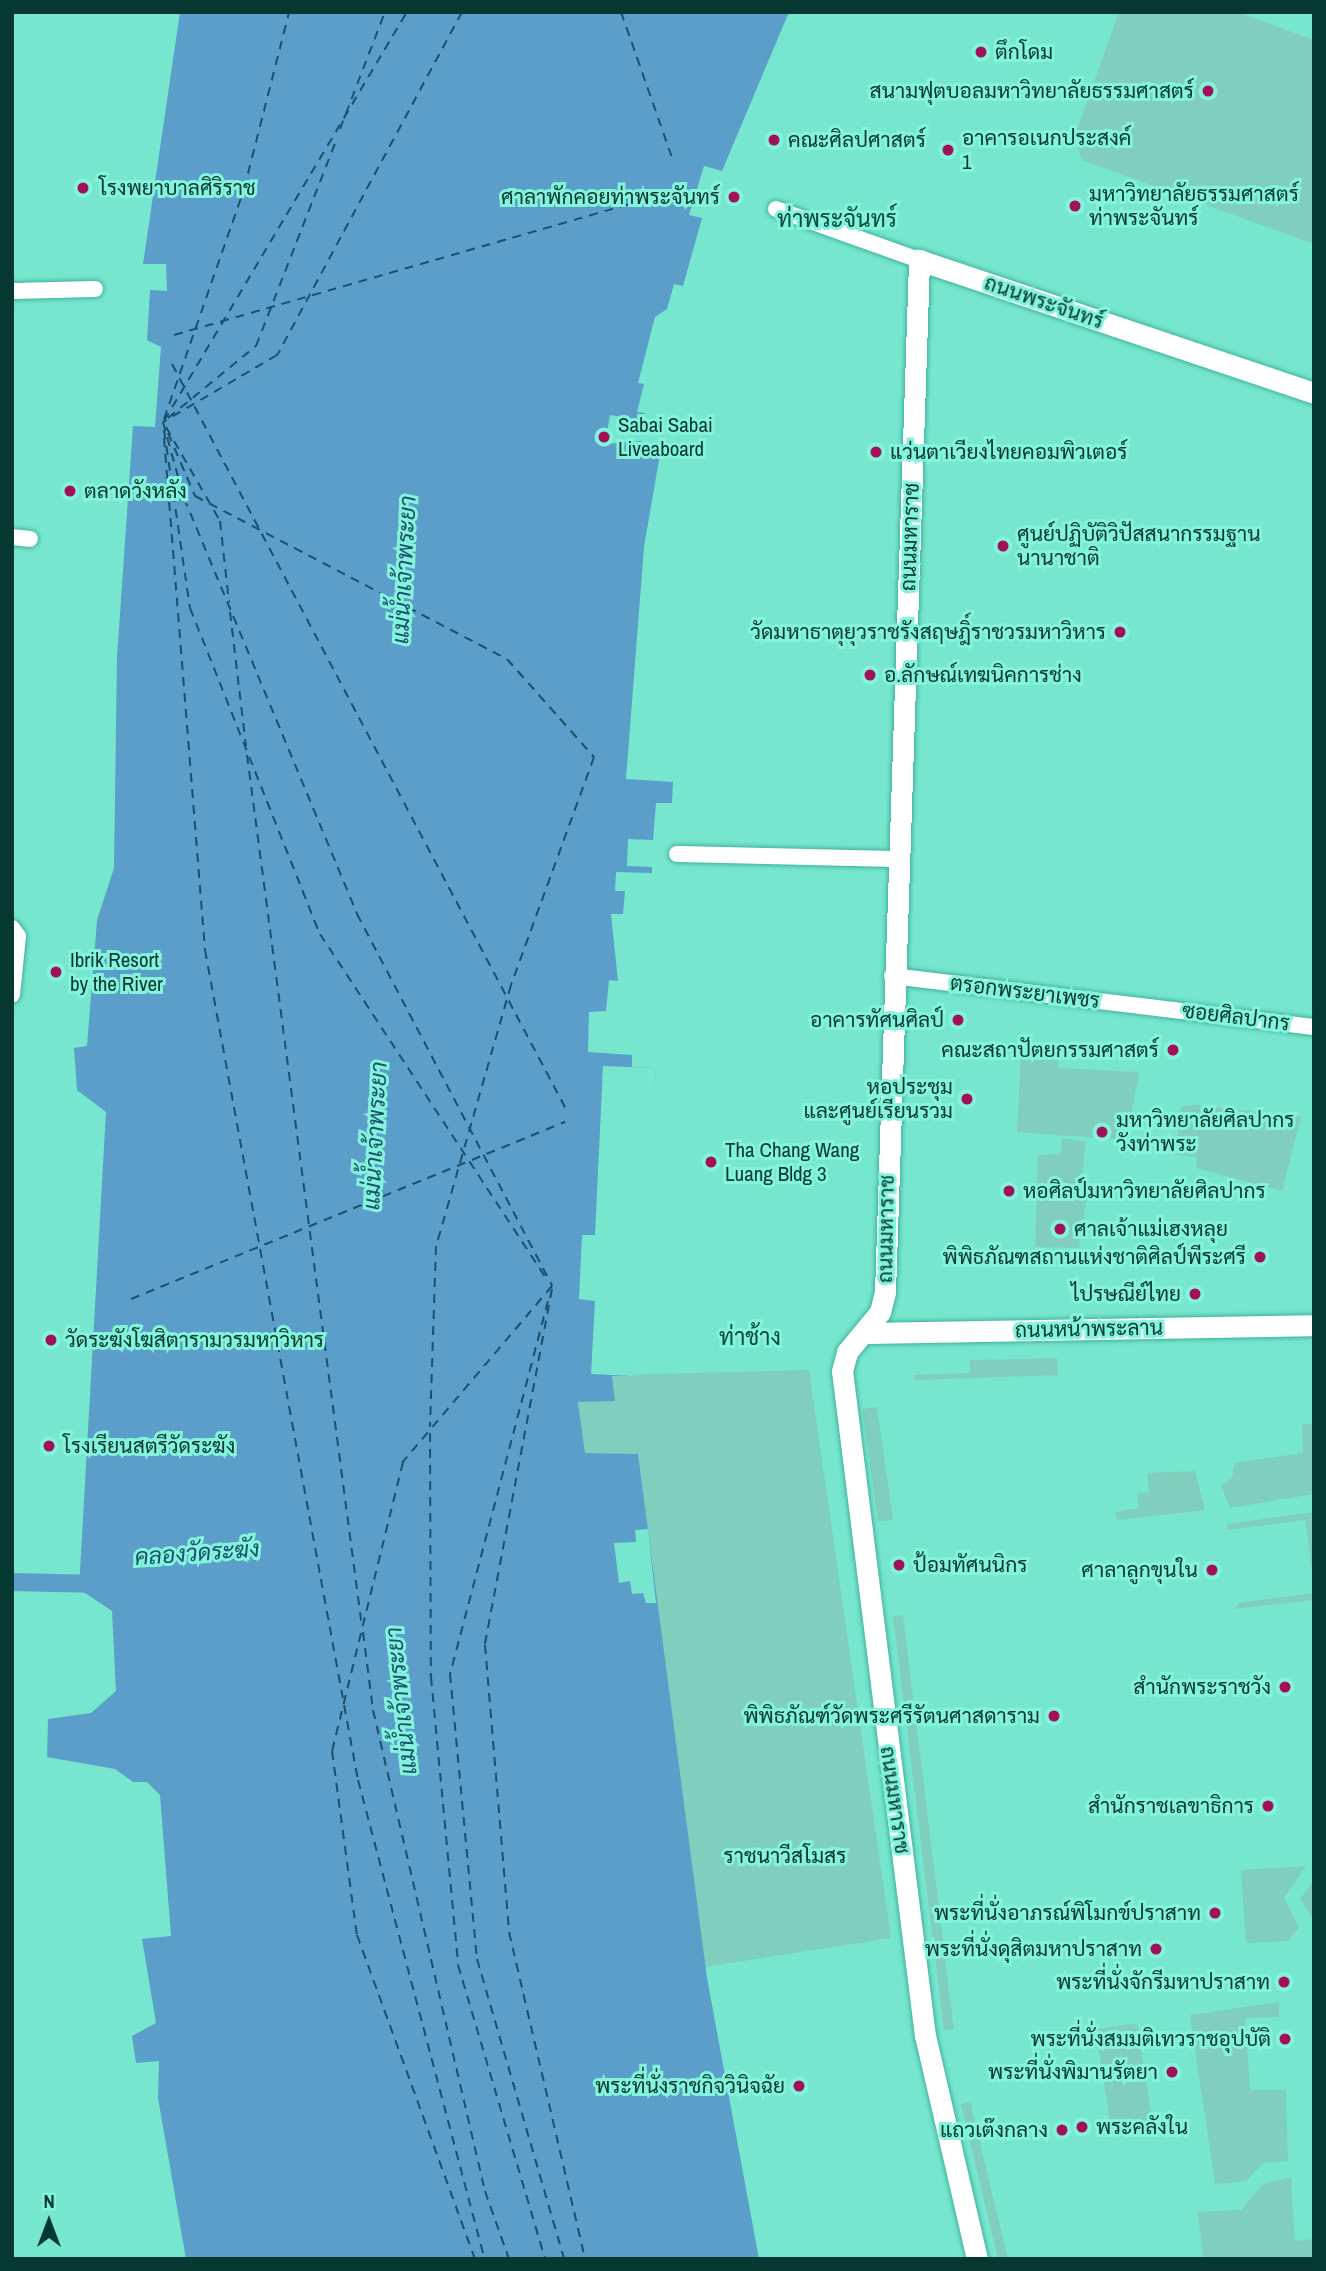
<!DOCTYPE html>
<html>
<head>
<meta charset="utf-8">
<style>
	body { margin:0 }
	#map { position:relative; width:1326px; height:2271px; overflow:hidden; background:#77e6cf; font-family:"Archivo Narrow",Sarabun,sans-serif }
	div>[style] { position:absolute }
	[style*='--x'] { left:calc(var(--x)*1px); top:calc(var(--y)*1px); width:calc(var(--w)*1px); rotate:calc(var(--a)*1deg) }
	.green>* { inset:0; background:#80cebd; transform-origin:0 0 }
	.water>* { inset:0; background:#5a9ec9 }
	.pier>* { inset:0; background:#77e6cf }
	.canal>* { height:18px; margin:-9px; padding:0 9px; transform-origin:9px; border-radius:9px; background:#5a9ec9 }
	.ferry>* { height:2px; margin-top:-1px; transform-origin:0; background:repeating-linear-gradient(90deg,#1a4f6d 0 9px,transparent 0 16px) }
	.roads { filter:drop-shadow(0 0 2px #3fb39d) drop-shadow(0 0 2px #3fb39d) }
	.street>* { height:16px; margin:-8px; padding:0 8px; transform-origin:8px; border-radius:8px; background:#fff }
	.secondary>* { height:21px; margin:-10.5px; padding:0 10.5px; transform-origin:10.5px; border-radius:10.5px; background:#fff }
	.dots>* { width:19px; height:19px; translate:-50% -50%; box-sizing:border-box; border:4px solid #84f3dc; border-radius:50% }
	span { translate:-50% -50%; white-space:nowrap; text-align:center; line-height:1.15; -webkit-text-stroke:6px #84f3dc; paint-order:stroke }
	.poi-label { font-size:21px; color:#043830 }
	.left { translate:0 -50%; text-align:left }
	.right { translate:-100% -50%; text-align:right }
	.street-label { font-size:21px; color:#043830 }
	.park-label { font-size:21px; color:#03322a }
	.neighbourhood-label { font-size:23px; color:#064a3f }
	.water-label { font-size:23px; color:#1a4f6d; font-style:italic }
	.frame { position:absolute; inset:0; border:14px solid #043830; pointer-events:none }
	.north { position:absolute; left:14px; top:2187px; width:70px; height:70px; -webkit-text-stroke:5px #84f3dc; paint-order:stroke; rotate:0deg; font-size:19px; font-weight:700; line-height:28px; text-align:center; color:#043830 }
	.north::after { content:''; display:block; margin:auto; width:24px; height:32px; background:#043830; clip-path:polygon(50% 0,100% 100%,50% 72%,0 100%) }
</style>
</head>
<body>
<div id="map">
	<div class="green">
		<div style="clip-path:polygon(1119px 12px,1237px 12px,1314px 40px,1314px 244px,1082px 160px,1074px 138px)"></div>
		<div style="clip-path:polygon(1021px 1053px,1059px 1059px,1058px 1068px,1139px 1072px,1127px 1140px,1017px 1132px)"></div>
		<div style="clip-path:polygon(1195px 1105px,1301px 1117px,1282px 1191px,1196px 1168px,1197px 1157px,1175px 1155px,1181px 1107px)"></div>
		<div style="clip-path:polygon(1062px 1138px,1086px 1142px,1080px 1189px,1088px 1190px,1079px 1248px,1035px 1247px,1038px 1155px,1061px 1154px)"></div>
		<div style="clip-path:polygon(1057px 1358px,1058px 1375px,914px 1380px,914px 1375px,970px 1373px,970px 1360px)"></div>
		<div style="clip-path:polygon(809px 1370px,891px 1938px,705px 1967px,638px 1454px,585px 1453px,578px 1401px,615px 1400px,612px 1375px)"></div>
		<div style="left:877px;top:1407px;width:114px;height:15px;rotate:82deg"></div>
		<div style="clip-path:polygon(1302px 1424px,1314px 1424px,1314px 1494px,1230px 1508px,1221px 1486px,1232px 1478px,1235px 1463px,1303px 1453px)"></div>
		<div style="clip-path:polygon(1195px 1471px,1205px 1510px,1117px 1520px,1115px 1512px,1139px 1508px,1137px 1494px,1149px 1492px,1147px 1473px)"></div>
		<div style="clip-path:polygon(1314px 1512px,1314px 1585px,1305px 1520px,1228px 1530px,1227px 1524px)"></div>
		<div style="clip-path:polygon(1314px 1593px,1314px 1600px,1234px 1609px,1239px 1603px)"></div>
		<div style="left:903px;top:1615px;width:417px;height:10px;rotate:83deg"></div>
		<div style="clip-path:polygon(1306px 1866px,1284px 1898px,1299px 1927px,1288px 1941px,1246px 1943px,1241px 1870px)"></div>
		<div style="clip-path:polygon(1314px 1880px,1314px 1920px,1300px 1899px)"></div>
		<div style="clip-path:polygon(1279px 2002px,1279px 2017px,1245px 2018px,1250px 2090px,1286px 2090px,1288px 2161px,1263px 2163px,1246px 2181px,1215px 2184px,1190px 2015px)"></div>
		<div style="left:1137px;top:2023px;width:105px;height:42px;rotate:81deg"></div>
		<div style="clip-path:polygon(971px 2102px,972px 2110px,1008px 2259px,998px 2259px,961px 2104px)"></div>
		<div style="clip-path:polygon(1291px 2177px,1295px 2241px,1314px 2239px,1314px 2259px,1203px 2259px,1198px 2212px,1241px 2210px,1263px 2184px)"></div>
	</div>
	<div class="water">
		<div style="clip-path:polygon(180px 12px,789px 12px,722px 171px,704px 166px,689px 215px,702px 218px,683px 286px,674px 284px,667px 309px,655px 317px,638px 383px,644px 384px,637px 412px,645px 413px,641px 448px,660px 454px,644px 547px,626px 779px,673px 782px,672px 803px,656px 803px,653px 840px,628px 839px,627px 866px,652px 867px,652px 873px,616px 872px,615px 891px,625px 891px,623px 914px,611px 914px,618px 981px,609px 980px,606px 1011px,589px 1012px,588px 1052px,632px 1055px,632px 1067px,656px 1068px,629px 1376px,612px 1376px,615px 1401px,578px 1402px,585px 1453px,638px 1454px,707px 1978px,759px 2259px,186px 2259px,158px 2098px,159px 2061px,136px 2063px,132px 2036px,156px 2023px,142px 1939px,171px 1936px,160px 1795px,147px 1782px,133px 1782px,115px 1769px,47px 1757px,48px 1719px,91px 1713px,116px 1691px,112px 1611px,79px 1589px,106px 1112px,77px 1090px,74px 1048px,87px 1046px,97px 920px,114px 868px,117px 657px,133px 426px,155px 427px,161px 347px,147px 340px,150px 290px,167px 291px,166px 264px,143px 264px)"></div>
	</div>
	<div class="pier">
		<div style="clip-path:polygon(610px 415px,628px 418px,626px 429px,645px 431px,642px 441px,605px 444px)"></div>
		<div style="clip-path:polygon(603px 1066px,656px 1068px,633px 1376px,591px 1374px,595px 1301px,579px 1299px,582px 1235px,595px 1235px)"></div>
		<div style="clip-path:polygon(648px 1529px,656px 1603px,646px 1603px,643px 1593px,632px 1594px,630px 1581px,619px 1583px,614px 1543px,636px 1542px,635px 1530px)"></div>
	</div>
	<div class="canal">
		<div style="--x:12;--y:1582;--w:88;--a:1.3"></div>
	</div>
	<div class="ferry">
		<div style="--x:462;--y:12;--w:390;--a:118.3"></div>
		<div style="--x:277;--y:355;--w:132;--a:149.6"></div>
		<div style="--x:163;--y:422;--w:79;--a:74.6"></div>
		<div style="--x:184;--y:498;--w:451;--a:67.4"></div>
		<div style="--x:357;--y:914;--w:420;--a:62.3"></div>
		<div style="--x:552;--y:1286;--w:231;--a:130.3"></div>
		<div style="--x:403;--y:1462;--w:298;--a:103.8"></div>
		<div style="--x:332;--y:1751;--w:186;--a:82.3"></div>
		<div style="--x:357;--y:1935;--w:345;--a:70"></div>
		<div style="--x:621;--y:12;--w:155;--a:70.7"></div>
		<div style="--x:340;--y:129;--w:125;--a:-69"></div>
		<div style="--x:174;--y:335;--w:507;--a:-16.04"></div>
		<div style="--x:172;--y:364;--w:843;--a:62.13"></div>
		<div style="--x:168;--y:418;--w:114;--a:-39.3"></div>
		<div style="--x:256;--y:346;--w:220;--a:-68.7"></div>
		<div style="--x:164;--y:419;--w:244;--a:-70.8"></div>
		<div style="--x:244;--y:189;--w:183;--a:-75.7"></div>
		<div style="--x:164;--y:421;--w:476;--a:-59.3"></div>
		<div style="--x:166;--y:427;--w:108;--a:60.1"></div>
		<div style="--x:220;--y:521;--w:82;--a:83.7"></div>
		<div style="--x:164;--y:430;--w:180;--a:81.7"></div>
		<div style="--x:190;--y:608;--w:351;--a:68.3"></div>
		<div style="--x:320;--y:934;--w:412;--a:56.7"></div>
		<div style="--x:168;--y:433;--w:69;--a:66.8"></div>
		<div style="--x:195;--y:496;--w:352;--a:27.6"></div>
		<div style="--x:507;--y:659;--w:131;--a:48.4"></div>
		<div style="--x:594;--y:757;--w:243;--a:110"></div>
		<div style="--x:511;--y:985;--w:272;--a:106"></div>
		<div style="--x:436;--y:1246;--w:181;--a:91.9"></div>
		<div style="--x:164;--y:438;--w:514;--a:85.42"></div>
		<div style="--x:205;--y:950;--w:844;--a:79.56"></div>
		<div style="--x:358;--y:1780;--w:496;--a:75.2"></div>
		<div style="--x:230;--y:612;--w:135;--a:83.2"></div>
		<div style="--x:247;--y:755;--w:880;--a:82.49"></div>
		<div style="--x:552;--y:1289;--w:362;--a:100.7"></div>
		<div style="--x:485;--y:1645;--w:288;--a:85.2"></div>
		<div style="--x:509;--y:1932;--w:336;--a:76.9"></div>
		<div style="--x:131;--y:1299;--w:469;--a:-22.2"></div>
		<div style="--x:548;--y:1301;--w:386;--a:104.7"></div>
		<div style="--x:450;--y:1674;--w:286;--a:84.6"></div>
		<div style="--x:477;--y:1959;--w:312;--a:73.8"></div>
		<div style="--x:430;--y:1433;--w:244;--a:89.8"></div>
		<div style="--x:431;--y:1677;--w:289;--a:84.6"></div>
		<div style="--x:458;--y:1965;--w:307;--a:73.5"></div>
		<div style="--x:363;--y:1632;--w:79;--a:82.7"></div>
		<div style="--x:373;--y:1710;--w:494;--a:76.9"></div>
		<div style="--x:485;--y:2191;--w:72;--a:70.6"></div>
	</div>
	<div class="roads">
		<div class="street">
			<div style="--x:776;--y:209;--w:152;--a:19.6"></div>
			<div style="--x:12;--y:291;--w:83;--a:-1.4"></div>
			<div style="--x:12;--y:537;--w:18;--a:6"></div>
			<div style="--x:677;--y:854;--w:221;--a:1.3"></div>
			<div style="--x:12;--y:928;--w:10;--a:53"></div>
			<div style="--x:18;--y:936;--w:59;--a:95.8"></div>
			<div style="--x:892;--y:976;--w:425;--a:6.9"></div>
		</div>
		<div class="secondary">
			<div style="--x:864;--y:1333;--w:450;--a:-1"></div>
			<div style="--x:977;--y:2259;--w:229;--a:-103.1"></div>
			<div style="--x:925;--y:2036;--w:670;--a:-97.11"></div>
			<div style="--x:842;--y:1371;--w:20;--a:-75"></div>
			<div style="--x:847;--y:1352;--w:52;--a:-50.5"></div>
			<div style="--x:880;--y:1312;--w:21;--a:-76"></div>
			<div style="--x:885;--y:1292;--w:1033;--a:-88.11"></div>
			<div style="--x:919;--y:260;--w:417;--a:18.6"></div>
		</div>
	</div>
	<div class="dots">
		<div style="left:981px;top:52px;background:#a01159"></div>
		<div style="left:1208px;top:91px;background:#a01159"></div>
		<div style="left:774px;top:140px;background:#a01159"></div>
		<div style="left:948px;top:150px;background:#a01159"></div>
		<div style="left:83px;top:188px;background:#a01159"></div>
		<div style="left:734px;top:197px;background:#a01159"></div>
		<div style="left:1075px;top:206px;background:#a01159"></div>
		<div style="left:604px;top:437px;background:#a01159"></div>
		<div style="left:876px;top:452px;background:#a01159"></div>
		<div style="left:70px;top:491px;background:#a01159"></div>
		<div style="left:1003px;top:546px;background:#a01159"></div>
		<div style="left:1120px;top:632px;background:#a01159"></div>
		<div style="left:870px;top:675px;background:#a01159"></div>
		<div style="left:56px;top:972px;background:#a01159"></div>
		<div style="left:958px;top:1020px;background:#a01159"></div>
		<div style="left:1173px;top:1050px;background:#a01159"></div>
		<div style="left:967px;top:1099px;background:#a01159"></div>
		<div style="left:1102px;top:1132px;background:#a01159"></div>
		<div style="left:711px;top:1162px;background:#a01159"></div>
		<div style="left:1009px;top:1191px;background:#a01159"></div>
		<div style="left:1060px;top:1229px;background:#a01159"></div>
		<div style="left:1260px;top:1257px;background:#a01159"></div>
		<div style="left:1195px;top:1294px;background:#a01159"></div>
		<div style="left:51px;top:1340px;background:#a01159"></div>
		<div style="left:49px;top:1446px;background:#a01159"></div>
		<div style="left:899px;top:1565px;background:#a01159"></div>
		<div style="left:1212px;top:1570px;background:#a01159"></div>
		<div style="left:1285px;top:1687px;background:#a01159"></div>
		<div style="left:1054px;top:1716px;background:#a01159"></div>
		<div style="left:1268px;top:1806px;background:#a01159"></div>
		<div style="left:1215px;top:1913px;background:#a01159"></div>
		<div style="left:1156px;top:1949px;background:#a01159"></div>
		<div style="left:1284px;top:1982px;background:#a01159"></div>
		<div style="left:1285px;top:2039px;background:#a01159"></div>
		<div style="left:1172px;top:2072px;background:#a01159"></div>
		<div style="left:799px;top:2086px;background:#a01159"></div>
		<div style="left:1082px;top:2127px;background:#a01159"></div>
		<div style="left:1062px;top:2130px;background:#a01159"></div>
	</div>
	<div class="poi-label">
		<span class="left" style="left:995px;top:52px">ตึกโดม</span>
		<span class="right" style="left:1194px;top:91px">สนามฟุตบอลมหาวิทยาลัยธรรมศาสตร์</span>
		<span class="left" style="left:962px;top:150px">อาคารอเนกประสงค์<br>1</span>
		<span class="left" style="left:788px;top:140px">คณะศิลปศาสตร์</span>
		<span class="left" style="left:99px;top:188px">โรงพยาบาลศิริราช</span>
		<span class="left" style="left:1089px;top:206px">มหาวิทยาลัยธรรมศาสตร์<br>ท่าพระจันทร์</span>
		<span class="right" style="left:720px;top:197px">ศาลาพักคอยท่าพระจันทร์</span>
		<span class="left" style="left:618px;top:437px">Sabai Sabai<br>Liveaboard</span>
		<span class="left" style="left:890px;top:452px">แว่นตาเวียงไทยคอมพิวเตอร์</span>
		<span class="left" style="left:84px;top:491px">ตลาดวังหลัง</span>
		<span class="left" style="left:1017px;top:546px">ศูนย์ปฏิบัติวิปัสสนากรรมฐาน<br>นานาชาติ</span>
		<span class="right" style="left:1106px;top:632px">วัดมหาธาตุยุวราชรังสฤษฎิ์ราชวรมหาวิหาร</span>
		<span class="left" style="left:884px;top:675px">อ.ลักษณ์เทฆนิคการช่าง</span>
		<span class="left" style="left:70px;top:972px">Ibrik Resort<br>by the River</span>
		<span class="right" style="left:944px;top:1020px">อาคารทัศนศิลป์</span>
		<span class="right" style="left:1159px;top:1050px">คณะสถาปัตยกรรมศาสตร์</span>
		<span class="right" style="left:953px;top:1099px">หอประชุม<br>และศูนย์เรียนรวม</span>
		<span class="left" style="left:1116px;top:1132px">มหาวิทยาลัยศิลปากร<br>วังท่าพระ</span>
		<span class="left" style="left:725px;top:1162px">Tha Chang Wang<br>Luang Bldg 3</span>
		<span class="left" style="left:1023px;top:1191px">หอศิลป์มหาวิทยาลัยศิลปากร</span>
		<span class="left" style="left:1074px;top:1229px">ศาลเจ้าแม่เฮงหลุย</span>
		<span class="right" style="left:1246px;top:1257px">พิพิธภัณฑสถานแห่งชาติศิลป์พีระศรี</span>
		<span class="right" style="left:1181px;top:1294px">ไปรษณีย์ไทย</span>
		<span class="left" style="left:65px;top:1340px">วัดระฆังโฆสิตารามวรมหาวิหาร</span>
		<span class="left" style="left:63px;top:1446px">โรงเรียนสตรีวัดระฆัง</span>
		<span class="left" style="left:913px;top:1565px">ป้อมทัศนนิกร</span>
		<span class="right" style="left:1198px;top:1570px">ศาลาลูกขุนใน</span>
		<span class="right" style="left:1271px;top:1687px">สำนักพระราชวัง</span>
		<span class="right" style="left:1040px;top:1716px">พิพิธภัณฑ์วัดพระศรีรัตนศาสดาราม</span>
		<span class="right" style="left:1254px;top:1806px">สำนักราชเลขาธิการ</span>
		<span class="right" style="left:1201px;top:1913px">พระที่นั่งอาภรณ์พิโมกข์ปราสาท</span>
		<span class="right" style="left:1142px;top:1949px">พระที่นั่งดุสิตมหาปราสาท</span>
		<span class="right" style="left:1270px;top:1982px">พระที่นั่งจักรีมหาปราสาท</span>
		<span class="right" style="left:1271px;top:2039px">พระที่นั่งสมมติเทวราชอุปบัติ</span>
		<span class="right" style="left:1158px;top:2072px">พระที่นั่งพิมานรัตยา</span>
		<span class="right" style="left:785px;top:2086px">พระที่นั่งราชกิจวินิจฉัย</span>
		<span class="left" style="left:1096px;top:2127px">พระคลังใน</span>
		<span class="right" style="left:1048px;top:2130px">แถวเต๊งกลาง</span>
	</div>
	<div class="street-label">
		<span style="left:1044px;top:302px;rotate:19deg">ถนนพระจันทร์</span>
		<span style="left:910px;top:537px;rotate:-88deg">ถนนมหาราช</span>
		<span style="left:1025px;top:992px;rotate:7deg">ตรอกพระยาเพชร</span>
		<span style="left:1236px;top:1017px;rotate:7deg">ซอยศิลปากร</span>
		<span style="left:886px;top:1229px;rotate:-89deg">ถนนมหาราช</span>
		<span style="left:1089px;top:1329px;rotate:-1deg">ถนนหน้าพระลาน</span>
		<span style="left:895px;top:1800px;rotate:82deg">ถนนมหาราช</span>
	</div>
	<div class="park-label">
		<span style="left:785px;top:1856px">ราชนาวีสโมสร</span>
	</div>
	<div class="neighbourhood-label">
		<span style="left:837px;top:219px">ท่าพระจันทร์</span>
		<span style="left:750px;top:1337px">ท่าช้าง</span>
	</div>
	<div class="water-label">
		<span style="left:404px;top:570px;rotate:-87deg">แม่น้ำเจ้าพระยา</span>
		<span style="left:375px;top:1136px;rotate:-87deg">แม่น้ำเจ้าพระยา</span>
		<span style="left:197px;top:1553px;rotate:-4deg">คลองวัดระฆัง</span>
		<span style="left:401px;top:1701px;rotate:-96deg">แม่น้ำเจ้าพระยา</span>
	</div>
	<div class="frame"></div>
	<div class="north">N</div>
</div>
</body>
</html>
